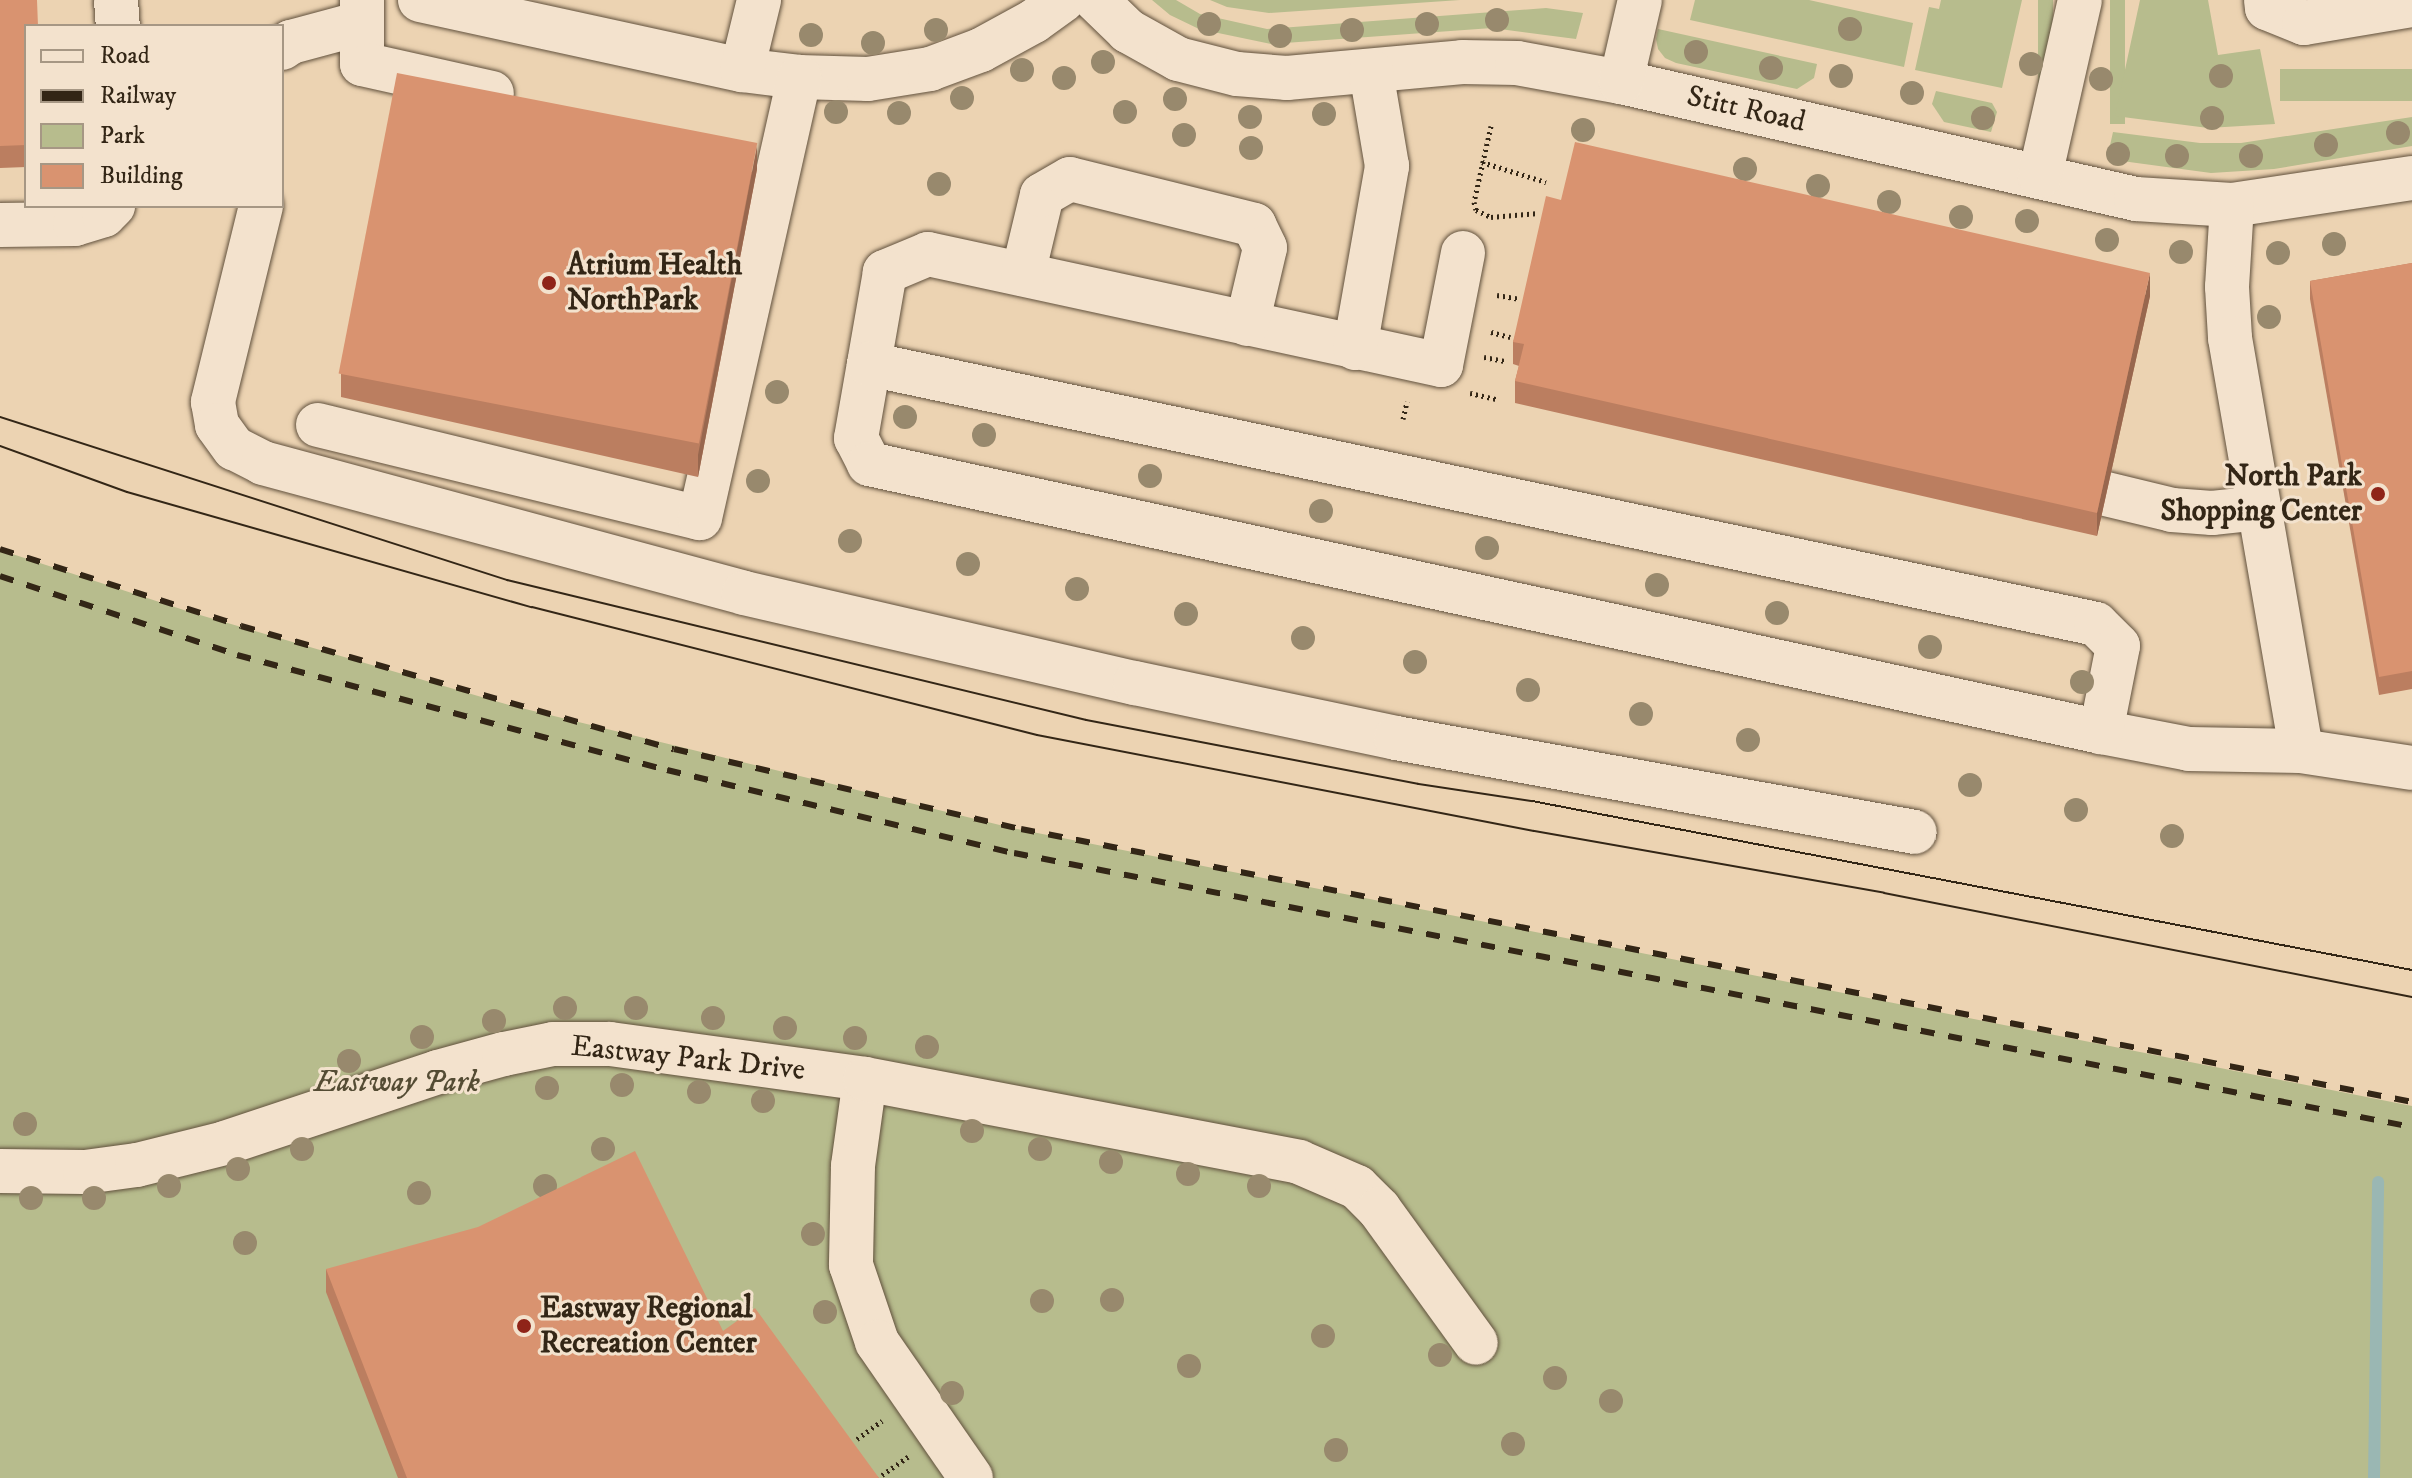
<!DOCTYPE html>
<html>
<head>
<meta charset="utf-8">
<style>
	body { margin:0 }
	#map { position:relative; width:2412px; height:1478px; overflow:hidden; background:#ecd3b2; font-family:"IM FELL DW Pica",serif }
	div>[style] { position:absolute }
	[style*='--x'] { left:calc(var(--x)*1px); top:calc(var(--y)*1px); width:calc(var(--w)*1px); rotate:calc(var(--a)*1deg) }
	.green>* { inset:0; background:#b7bc8d; transform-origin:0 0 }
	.stream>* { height:12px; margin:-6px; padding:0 6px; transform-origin:6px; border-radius:6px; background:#9ab7b3 }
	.path>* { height:5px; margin-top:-2.5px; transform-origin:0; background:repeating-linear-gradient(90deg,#332616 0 2px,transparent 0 6px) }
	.roads { filter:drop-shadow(0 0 2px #61513d) drop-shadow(0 0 2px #61513d) }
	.minor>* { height:44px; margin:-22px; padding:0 22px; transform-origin:22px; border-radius:22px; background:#f3e2cd }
	.tram>* { height:2px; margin:-1px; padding:0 1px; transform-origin:1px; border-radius:1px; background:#332616 }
	.rail>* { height:6px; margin-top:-3px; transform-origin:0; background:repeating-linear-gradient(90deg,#332616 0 14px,transparent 0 28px) }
	.trees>* { width:24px; height:24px; margin:-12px; border-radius:50%; background:#98896d }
	.wall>* { inset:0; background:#bb7e60 }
	.shaded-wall>* { inset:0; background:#98674e }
	.building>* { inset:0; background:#d99370; transform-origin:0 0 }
	.dots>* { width:22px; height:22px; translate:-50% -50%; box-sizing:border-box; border:4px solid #f3e2cd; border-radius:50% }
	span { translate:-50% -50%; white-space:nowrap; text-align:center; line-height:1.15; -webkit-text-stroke:6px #f3e2cd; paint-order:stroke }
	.street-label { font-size:30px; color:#332616 }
	.poi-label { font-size:30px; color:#332616; font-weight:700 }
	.left { translate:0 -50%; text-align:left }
	.right { translate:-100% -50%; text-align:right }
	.park-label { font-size:30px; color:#544c34; font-style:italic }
	.legend { position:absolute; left:24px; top:24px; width:260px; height:184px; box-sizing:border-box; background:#f3e2cd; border:2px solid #a69784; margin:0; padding:10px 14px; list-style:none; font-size:24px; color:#332616 }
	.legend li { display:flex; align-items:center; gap:16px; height:40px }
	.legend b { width:40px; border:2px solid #a69784 }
</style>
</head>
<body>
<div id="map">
	<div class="green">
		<div style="clip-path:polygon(1152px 0,1176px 0,1200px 14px,1267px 29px,1546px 8px,1583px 13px,1576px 39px,1492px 28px,1271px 44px,1199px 29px,1170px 15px)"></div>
		<div style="clip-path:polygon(1210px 0,1460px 0,1269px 13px,1227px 7px)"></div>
		<div style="clip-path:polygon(1695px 0,1809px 0,1913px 23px,1904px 67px,1690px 20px)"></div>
		<div style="clip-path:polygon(1941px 0,2022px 0,2002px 88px,1915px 70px,1929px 7px,1939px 9px)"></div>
		<div style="left:2038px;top:0;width:15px;height:107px"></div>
		<div style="left:2110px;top:0;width:15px;height:124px"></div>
		<div style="clip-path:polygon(2140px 0,2208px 0,2218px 55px,2260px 49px,2275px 124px,2208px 128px,2115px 116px)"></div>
		<div style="clip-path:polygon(1658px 29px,1817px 64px,1814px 78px,1797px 89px,1676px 63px,1665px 58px,1658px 49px,1656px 39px)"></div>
		<div style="left:2412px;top:69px;width:32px;height:132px;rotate:90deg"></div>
		<div style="clip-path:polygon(1936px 91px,1992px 103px,1997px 112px,1991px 132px,1944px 122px,1932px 104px)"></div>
		<div style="clip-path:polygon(2412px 117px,2412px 146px,2274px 169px,2211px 173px,2107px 159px,2113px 132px,2200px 143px,2241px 143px)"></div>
		<div style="clip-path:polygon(0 550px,193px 613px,509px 705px,1012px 828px,2412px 1106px,2412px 1478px,0 1478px)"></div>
	</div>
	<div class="stream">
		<div style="--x:2374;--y:1478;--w:296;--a:-89.2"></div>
	</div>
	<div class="path">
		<div style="--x:1491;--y:126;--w:78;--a:102.6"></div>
		<div style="--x:1474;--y:202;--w:8;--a:76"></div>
		<div style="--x:1476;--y:210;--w:17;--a:25"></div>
		<div style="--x:1491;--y:217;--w:48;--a:-4.8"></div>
		<div style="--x:1482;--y:162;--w:67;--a:17.4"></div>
		<div style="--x:1497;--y:295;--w:22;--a:10"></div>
		<div style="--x:1491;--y:332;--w:20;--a:15"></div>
		<div style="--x:1484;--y:357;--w:21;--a:11"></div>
		<div style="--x:1470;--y:393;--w:27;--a:13"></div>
		<div style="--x:1403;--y:419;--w:18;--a:-77"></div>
		<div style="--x:857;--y:1439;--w:31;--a:-36"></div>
		<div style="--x:882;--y:1475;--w:32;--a:-35"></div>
	</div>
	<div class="roads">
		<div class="minor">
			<div style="--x:116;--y:0;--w:26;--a:86"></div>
			<div style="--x:362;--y:0;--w:64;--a:90"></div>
			<div style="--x:362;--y:64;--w:133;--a:12.6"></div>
			<div style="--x:420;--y:0;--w:330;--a:12.3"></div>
			<div style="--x:742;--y:70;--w:57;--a:7"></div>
			<div style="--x:799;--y:77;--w:69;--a:1.7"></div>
			<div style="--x:868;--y:79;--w:63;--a:-9.2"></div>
			<div style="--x:930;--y:69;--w:54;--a:-20.4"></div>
			<div style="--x:981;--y:50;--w:60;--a:-28.7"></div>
			<div style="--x:1034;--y:21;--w:36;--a:-36"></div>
			<div style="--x:1096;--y:0;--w:45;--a:44.1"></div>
			<div style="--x:1128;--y:31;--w:57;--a:29.2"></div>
			<div style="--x:1178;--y:59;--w:61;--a:14.3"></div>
			<div style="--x:1237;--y:74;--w:50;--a:4.6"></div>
			<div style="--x:1287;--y:78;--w:176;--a:-5.2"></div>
			<div style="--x:1462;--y:62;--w:55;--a:1"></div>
			<div style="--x:1517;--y:63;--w:106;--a:10.4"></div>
			<div style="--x:1621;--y:82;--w:528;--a:12.8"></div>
			<div style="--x:2136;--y:199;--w:96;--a:3.6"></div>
			<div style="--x:2232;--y:205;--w:182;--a:-8.5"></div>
			<div style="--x:2266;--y:0;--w:8;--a:83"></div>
			<div style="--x:2267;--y:8;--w:40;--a:22"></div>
			<div style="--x:2304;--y:23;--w:109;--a:-9.5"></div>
			<div style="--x:282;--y:48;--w:11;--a:-34"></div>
			<div style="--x:291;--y:42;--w:73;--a:-15"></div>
			<div style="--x:742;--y:70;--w:72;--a:-76.3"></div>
			<div style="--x:1621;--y:82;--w:84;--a:-77"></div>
			<div style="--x:2040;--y:176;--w:180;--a:-77.2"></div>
			<div style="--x:2232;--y:205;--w:82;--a:93.5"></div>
			<div style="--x:2227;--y:287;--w:51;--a:86.6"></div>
			<div style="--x:2230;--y:338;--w:419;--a:80.2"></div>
			<div style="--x:2301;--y:751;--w:112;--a:8.7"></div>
			<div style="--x:261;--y:206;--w:202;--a:103.8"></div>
			<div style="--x:213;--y:402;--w:23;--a:80"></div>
			<div style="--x:217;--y:425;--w:29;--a:54"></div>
			<div style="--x:234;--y:448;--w:33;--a:27"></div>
			<div style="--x:263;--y:463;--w:498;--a:15.1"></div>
			<div style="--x:744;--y:593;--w:401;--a:13"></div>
			<div style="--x:1135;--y:683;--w:267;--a:11.9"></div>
			<div style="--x:1396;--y:738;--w:527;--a:10.27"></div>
			<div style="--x:0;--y:225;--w:75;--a:-0.8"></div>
			<div style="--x:75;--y:224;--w:30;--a:-17"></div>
			<div style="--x:104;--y:215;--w:13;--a:-45"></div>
			<div style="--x:1463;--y:253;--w:114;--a:101.1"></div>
			<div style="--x:1441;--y:365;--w:525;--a:-167.79"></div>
			<div style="--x:928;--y:254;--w:47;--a:157.3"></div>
			<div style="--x:885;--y:272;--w:169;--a:99.9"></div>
			<div style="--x:856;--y:438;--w:29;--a:63"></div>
			<div style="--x:869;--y:464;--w:1261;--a:12.27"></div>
			<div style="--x:2101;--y:732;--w:90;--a:10.9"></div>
			<div style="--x:2189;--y:749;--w:112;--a:1"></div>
			<div style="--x:1023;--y:274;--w:81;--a:-76.5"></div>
			<div style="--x:1042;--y:195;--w:32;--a:-30"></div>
			<div style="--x:1070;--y:179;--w:190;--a:14"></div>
			<div style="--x:1254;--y:225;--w:25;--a:64"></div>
			<div style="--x:1265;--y:248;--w:78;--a:103.3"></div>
			<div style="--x:1355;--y:348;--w:185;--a:-80"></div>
			<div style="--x:1387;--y:166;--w:96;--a:-99.6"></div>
			<div style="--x:869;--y:364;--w:1254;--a:11.96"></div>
			<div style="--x:2096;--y:624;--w:31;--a:45"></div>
			<div style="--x:2118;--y:646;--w:88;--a:101.2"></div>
			<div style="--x:318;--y:425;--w:393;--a:13.7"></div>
			<div style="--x:700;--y:518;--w:452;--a:-77.3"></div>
			<div style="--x:2106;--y:494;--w:68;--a:13.6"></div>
			<div style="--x:2172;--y:510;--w:40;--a:4.3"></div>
			<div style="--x:2212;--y:513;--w:47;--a:-6.1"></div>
			<div style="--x:865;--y:1079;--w:88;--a:97.9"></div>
			<div style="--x:853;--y:1166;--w:99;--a:91.2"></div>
			<div style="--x:851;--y:1265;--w:81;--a:71.3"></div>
			<div style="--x:877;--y:1342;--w:165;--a:55.3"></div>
			<div style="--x:0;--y:1171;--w:85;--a:0.7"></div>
			<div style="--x:85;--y:1172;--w:52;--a:-7.7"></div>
			<div style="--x:137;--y:1165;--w:91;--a:-14"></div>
			<div style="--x:225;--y:1143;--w:225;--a:-18.4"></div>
			<div style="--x:438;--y:1072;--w:68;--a:-15.3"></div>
			<div style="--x:504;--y:1054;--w:50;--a:-11.5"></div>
			<div style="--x:553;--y:1044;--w:57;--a:0"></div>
			<div style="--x:610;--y:1044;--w:257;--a:7.8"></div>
			<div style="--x:865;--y:1079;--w:442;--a:10.8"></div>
			<div style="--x:1299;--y:1162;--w:63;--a:23.3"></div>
			<div style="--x:1357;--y:1187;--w:31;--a:45"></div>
			<div style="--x:1379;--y:1209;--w:165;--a:54.1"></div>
		</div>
	</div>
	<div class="tram">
		<div style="--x:0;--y:417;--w:533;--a:17.82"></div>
		<div style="--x:507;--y:580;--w:596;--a:13.59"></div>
		<div style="--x:1086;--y:720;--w:338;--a:10.9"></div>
		<div style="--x:1418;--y:784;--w:115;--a:8.5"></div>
		<div style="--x:1532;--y:801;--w:896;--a:10.87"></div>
		<div style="--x:0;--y:446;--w:135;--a:19.9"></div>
		<div style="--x:127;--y:492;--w:421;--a:15.9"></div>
		<div style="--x:532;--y:607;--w:521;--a:14.22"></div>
		<div style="--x:1037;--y:735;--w:506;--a:10.93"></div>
		<div style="--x:1534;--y:831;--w:355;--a:10"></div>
		<div style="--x:1884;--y:893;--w:538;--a:11.14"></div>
	</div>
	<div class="rail">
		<div style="--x:0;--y:549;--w:253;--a:17.7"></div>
		<div style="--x:241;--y:626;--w:450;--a:15.9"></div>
		<div style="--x:674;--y:749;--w:356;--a:13"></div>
		<div style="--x:1021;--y:829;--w:1418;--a:11.1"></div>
		<div style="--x:0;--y:576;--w:250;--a:18.4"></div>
		<div style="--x:237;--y:655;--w:445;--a:15"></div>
		<div style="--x:667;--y:770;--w:357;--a:13.5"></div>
		<div style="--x:1014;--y:853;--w:1425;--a:11.09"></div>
	</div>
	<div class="trees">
		<div style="left:1497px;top:20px"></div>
		<div style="left:1209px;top:24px"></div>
		<div style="left:1427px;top:24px"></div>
		<div style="left:1850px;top:29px"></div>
		<div style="left:936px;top:30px"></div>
		<div style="left:1352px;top:30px"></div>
		<div style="left:811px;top:35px"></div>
		<div style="left:1280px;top:36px"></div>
		<div style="left:873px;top:43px"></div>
		<div style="left:1696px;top:52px"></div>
		<div style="left:1103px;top:62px"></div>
		<div style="left:2031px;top:64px"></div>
		<div style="left:1771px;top:68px"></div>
		<div style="left:1022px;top:70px"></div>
		<div style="left:1841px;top:76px"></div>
		<div style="left:2221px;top:76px"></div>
		<div style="left:1064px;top:78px"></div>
		<div style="left:2101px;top:79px"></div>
		<div style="left:1912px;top:93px"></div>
		<div style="left:962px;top:98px"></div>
		<div style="left:1175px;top:99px"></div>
		<div style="left:836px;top:112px"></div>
		<div style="left:1125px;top:112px"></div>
		<div style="left:899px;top:113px"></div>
		<div style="left:1324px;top:114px"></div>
		<div style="left:1250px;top:117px"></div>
		<div style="left:1983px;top:118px"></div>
		<div style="left:2212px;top:118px"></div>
		<div style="left:1583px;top:130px"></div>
		<div style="left:2398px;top:133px"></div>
		<div style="left:1184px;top:135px"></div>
		<div style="left:2326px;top:145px"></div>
		<div style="left:1251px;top:148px"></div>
		<div style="left:2118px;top:154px"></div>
		<div style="left:2177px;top:156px"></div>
		<div style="left:2251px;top:156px"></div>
		<div style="left:1745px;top:169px"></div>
		<div style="left:939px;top:184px"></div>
		<div style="left:1818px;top:186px"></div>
		<div style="left:1889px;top:202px"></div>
		<div style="left:1961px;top:217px"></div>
		<div style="left:2027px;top:221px"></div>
		<div style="left:2107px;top:240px"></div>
		<div style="left:2334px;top:244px"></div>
		<div style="left:2181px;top:252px"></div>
		<div style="left:2278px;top:253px"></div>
		<div style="left:2269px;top:317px"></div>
		<div style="left:777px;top:392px"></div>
		<div style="left:905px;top:417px"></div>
		<div style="left:984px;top:435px"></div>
		<div style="left:1150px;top:476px"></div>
		<div style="left:758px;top:481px"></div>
		<div style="left:1321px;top:511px"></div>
		<div style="left:850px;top:541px"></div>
		<div style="left:1487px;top:548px"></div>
		<div style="left:968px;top:564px"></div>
		<div style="left:1657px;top:585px"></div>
		<div style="left:1077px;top:589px"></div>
		<div style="left:1777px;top:613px"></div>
		<div style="left:1186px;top:614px"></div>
		<div style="left:1303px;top:638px"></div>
		<div style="left:1930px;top:647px"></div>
		<div style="left:1415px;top:662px"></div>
		<div style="left:2082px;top:682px"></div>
		<div style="left:1528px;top:690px"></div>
		<div style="left:1641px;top:714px"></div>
		<div style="left:1748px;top:740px"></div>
		<div style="left:1970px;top:785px"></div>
		<div style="left:2076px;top:810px"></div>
		<div style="left:2172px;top:836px"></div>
		<div style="left:565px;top:1008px"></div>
		<div style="left:636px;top:1008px"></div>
		<div style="left:713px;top:1018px"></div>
		<div style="left:494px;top:1021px"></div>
		<div style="left:785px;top:1028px"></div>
		<div style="left:422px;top:1037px"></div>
		<div style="left:855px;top:1038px"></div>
		<div style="left:927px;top:1047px"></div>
		<div style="left:349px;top:1061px"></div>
		<div style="left:622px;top:1085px"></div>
		<div style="left:547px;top:1088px"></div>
		<div style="left:699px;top:1092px"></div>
		<div style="left:763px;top:1101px"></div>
		<div style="left:25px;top:1124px"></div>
		<div style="left:972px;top:1131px"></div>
		<div style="left:302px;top:1149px"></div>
		<div style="left:603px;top:1149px"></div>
		<div style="left:1040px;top:1149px"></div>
		<div style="left:1111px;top:1162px"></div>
		<div style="left:238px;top:1169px"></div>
		<div style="left:1188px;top:1174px"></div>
		<div style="left:169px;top:1186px"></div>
		<div style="left:545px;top:1186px"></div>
		<div style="left:1259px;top:1186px"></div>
		<div style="left:419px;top:1193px"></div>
		<div style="left:31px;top:1198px"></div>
		<div style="left:94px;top:1198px"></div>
		<div style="left:813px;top:1234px"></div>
		<div style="left:245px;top:1243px"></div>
		<div style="left:1112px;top:1300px"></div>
		<div style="left:1042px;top:1301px"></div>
		<div style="left:825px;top:1312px"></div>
		<div style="left:1323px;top:1336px"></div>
		<div style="left:1440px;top:1355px"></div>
		<div style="left:1189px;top:1366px"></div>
		<div style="left:1555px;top:1378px"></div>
		<div style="left:952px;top:1393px"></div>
		<div style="left:1611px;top:1401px"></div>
		<div style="left:1513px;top:1444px"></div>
		<div style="left:1336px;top:1450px"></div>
	</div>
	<div class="wall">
		<div style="clip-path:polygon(0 0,26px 26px,26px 167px,0 168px)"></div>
		<div style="clip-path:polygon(757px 169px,698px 477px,341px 397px,341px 374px)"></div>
		<div style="clip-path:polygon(1561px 200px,2150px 296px,2097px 536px,1515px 403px,1515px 381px,1519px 366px,1513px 364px,1513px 342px)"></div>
		<div style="clip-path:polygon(2412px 263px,2412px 689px,2379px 695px,2310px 299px,2310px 281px)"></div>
		<div style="clip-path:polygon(326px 1269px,723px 1331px,879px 1478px,398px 1478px,326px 1292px)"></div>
	</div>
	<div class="shaded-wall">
		<div style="clip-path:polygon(757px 146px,757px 169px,698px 477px,698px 455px)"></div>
		<div style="clip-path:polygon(2150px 273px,2150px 296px,2097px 536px,2097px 513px)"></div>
	</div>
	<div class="building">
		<div style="clip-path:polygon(0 0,37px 0,38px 26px,26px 26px,26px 145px,0 146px)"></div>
		<div style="left:397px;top:73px;width:367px;height:306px;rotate:11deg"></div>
		<div style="clip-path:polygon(1575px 142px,2150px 273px,2097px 513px,1515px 381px,1524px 344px,1513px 342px,1546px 196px,1561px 200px)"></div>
		<div style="clip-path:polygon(2412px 263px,2412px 671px,2379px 677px,2310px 281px)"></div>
		<div style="clip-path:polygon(635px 1151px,723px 1331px,755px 1308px,879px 1478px,407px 1478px,326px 1269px,478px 1227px)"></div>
	</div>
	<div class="dots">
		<div style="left:549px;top:283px;background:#8f2418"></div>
		<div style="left:2378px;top:494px;background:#8f2418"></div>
		<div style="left:524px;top:1326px;background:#8f2418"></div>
	</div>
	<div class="street-label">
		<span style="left:1746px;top:110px;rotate:13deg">Stitt Road</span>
		<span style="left:688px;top:1059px;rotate:6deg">Eastway Park Drive</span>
	</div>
	<div class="poi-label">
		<span class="left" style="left:567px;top:283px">Atrium Health<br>NorthPark</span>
		<span class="right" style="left:2362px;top:494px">North Park<br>Shopping Center</span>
		<span class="left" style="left:540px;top:1326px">Eastway Regional<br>Recreation Center</span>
	</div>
	<div class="park-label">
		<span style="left:397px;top:1083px">Eastway Park</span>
	</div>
	<ul class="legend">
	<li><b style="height:10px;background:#f3e2cd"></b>Road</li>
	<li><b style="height:10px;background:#332616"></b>Railway</li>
	<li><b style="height:22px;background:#b7bc8d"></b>Park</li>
	<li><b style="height:22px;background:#d99370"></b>Building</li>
	</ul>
</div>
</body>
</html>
